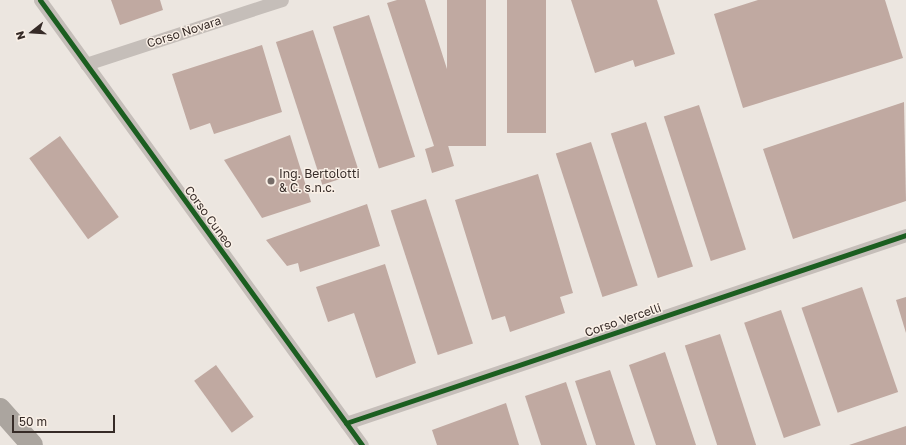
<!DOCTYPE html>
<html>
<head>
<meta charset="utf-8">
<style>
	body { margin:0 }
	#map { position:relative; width:906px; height:445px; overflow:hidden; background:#ece6e0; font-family:"Golos Text",sans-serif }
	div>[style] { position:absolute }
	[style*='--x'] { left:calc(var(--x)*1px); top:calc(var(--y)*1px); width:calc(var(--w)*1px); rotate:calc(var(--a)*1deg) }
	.building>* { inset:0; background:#c0a9a1; transform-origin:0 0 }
	.street>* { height:13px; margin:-6.5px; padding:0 6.5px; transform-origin:6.5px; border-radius:6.5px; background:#c5beb9 }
	.highway>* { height:22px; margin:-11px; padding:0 11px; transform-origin:11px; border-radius:11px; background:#aba59f }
	.cycleway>* { height:5px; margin:-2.5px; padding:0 2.5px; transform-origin:2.5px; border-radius:2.5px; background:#1b5e20 }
	.dots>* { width:11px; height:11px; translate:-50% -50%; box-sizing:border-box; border:2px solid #faf0e7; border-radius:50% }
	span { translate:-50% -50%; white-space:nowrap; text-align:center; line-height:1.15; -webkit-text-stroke:3px #faf0e7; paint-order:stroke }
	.street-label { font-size:12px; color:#362b27 }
	.poi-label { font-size:12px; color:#362b27 }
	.left { translate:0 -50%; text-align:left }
	.north { position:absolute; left:12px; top:12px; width:40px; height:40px; -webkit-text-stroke:3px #faf0e7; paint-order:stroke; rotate:253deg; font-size:11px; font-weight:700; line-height:16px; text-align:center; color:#362b27 }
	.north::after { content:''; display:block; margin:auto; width:14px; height:18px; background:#362b27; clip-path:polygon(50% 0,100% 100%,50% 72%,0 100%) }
	.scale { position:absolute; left:12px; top:415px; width:103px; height:18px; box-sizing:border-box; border:2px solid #362b27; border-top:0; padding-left:5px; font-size:12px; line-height:14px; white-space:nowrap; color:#362b27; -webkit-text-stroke:3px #faf0e7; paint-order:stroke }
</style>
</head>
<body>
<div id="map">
	<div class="building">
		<div style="clip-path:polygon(111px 0,160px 0,163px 10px,120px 25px)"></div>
		<div style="clip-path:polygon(397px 0,425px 0,468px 135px,447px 142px,454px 166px,432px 173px,425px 149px,434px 146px,387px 3px)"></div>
		<div style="left:447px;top:0;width:39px;height:146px"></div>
		<div style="left:507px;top:0;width:39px;height:133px"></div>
		<div style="clip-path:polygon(571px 0,657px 0,675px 54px,635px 67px,633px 60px,595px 73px)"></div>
		<div style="clip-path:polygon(758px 0,885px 0,903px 58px,743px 108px,714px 14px)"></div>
		<div style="left:369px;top:15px;width:149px;height:38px;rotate:72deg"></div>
		<div style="left:313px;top:30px;width:150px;height:39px;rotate:72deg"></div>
		<div style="clip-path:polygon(262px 45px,282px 112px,214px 134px,210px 123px,190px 130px,172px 74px)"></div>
		<div style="clip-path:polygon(904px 102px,906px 201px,793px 239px,763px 149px)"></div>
		<div style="left:699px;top:105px;width:152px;height:37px;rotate:72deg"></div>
		<div style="left:646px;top:122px;width:152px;height:37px;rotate:72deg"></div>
		<div style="clip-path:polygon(290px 135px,311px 202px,262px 218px,224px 160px)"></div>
		<div style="left:60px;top:136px;width:100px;height:38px;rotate:54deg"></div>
		<div style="left:591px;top:142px;width:151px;height:37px;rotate:72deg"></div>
		<div style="clip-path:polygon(538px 174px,573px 293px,560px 297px,565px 313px,510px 332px,505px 316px,492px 320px,455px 200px)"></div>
		<div style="left:426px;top:199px;width:152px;height:37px;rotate:72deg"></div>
		<div style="clip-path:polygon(367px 204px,380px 246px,300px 272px,298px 263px,287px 266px,266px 240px)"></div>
		<div style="clip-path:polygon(385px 264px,416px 363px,376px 378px,354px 313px,328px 322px,316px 287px)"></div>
		<div style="left:862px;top:287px;width:111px;height:64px;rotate:71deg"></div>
		<div style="clip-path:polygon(906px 297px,906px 333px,896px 300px)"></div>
		<div style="left:781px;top:310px;width:122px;height:39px;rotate:71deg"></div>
		<div style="left:720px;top:334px;width:117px;height:37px;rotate:72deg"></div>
		<div style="clip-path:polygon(665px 352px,696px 445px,656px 445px,629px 365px)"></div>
		<div style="left:216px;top:365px;width:64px;height:27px;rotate:54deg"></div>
		<div style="clip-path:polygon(610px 370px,635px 445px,596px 445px,575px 381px)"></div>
		<div style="clip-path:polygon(566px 382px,587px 445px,541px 445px,525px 396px)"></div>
		<div style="clip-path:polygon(506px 403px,519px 445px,437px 445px,432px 430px)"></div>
		<div style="clip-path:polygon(906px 426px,906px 445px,849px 445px)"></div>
	</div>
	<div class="street">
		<div style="--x:40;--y:0;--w:549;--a:54.11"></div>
		<div style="--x:86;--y:64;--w:206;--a:-18.1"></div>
		<div style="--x:346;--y:423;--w:591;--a:-18.56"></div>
	</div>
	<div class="highway">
		<div style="--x:0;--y:409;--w:48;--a:48.4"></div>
	</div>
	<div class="cycleway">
		<div style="--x:40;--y:0;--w:549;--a:54.11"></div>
		<div style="--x:346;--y:423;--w:591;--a:-18.56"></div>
	</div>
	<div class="dots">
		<div style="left:271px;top:181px;background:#766c68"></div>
	</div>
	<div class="street-label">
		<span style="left:184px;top:32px;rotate:-18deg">Corso Novara</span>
		<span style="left:209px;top:217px;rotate:54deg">Corso Cuneo</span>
		<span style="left:623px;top:320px;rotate:-19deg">Corso Vercelli</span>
	</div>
	<div class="poi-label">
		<span class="left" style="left:279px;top:181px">Ing. Bertolotti<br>&amp; C. s.n.c.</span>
	</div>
	<div class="north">N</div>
	<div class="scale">50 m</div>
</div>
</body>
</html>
